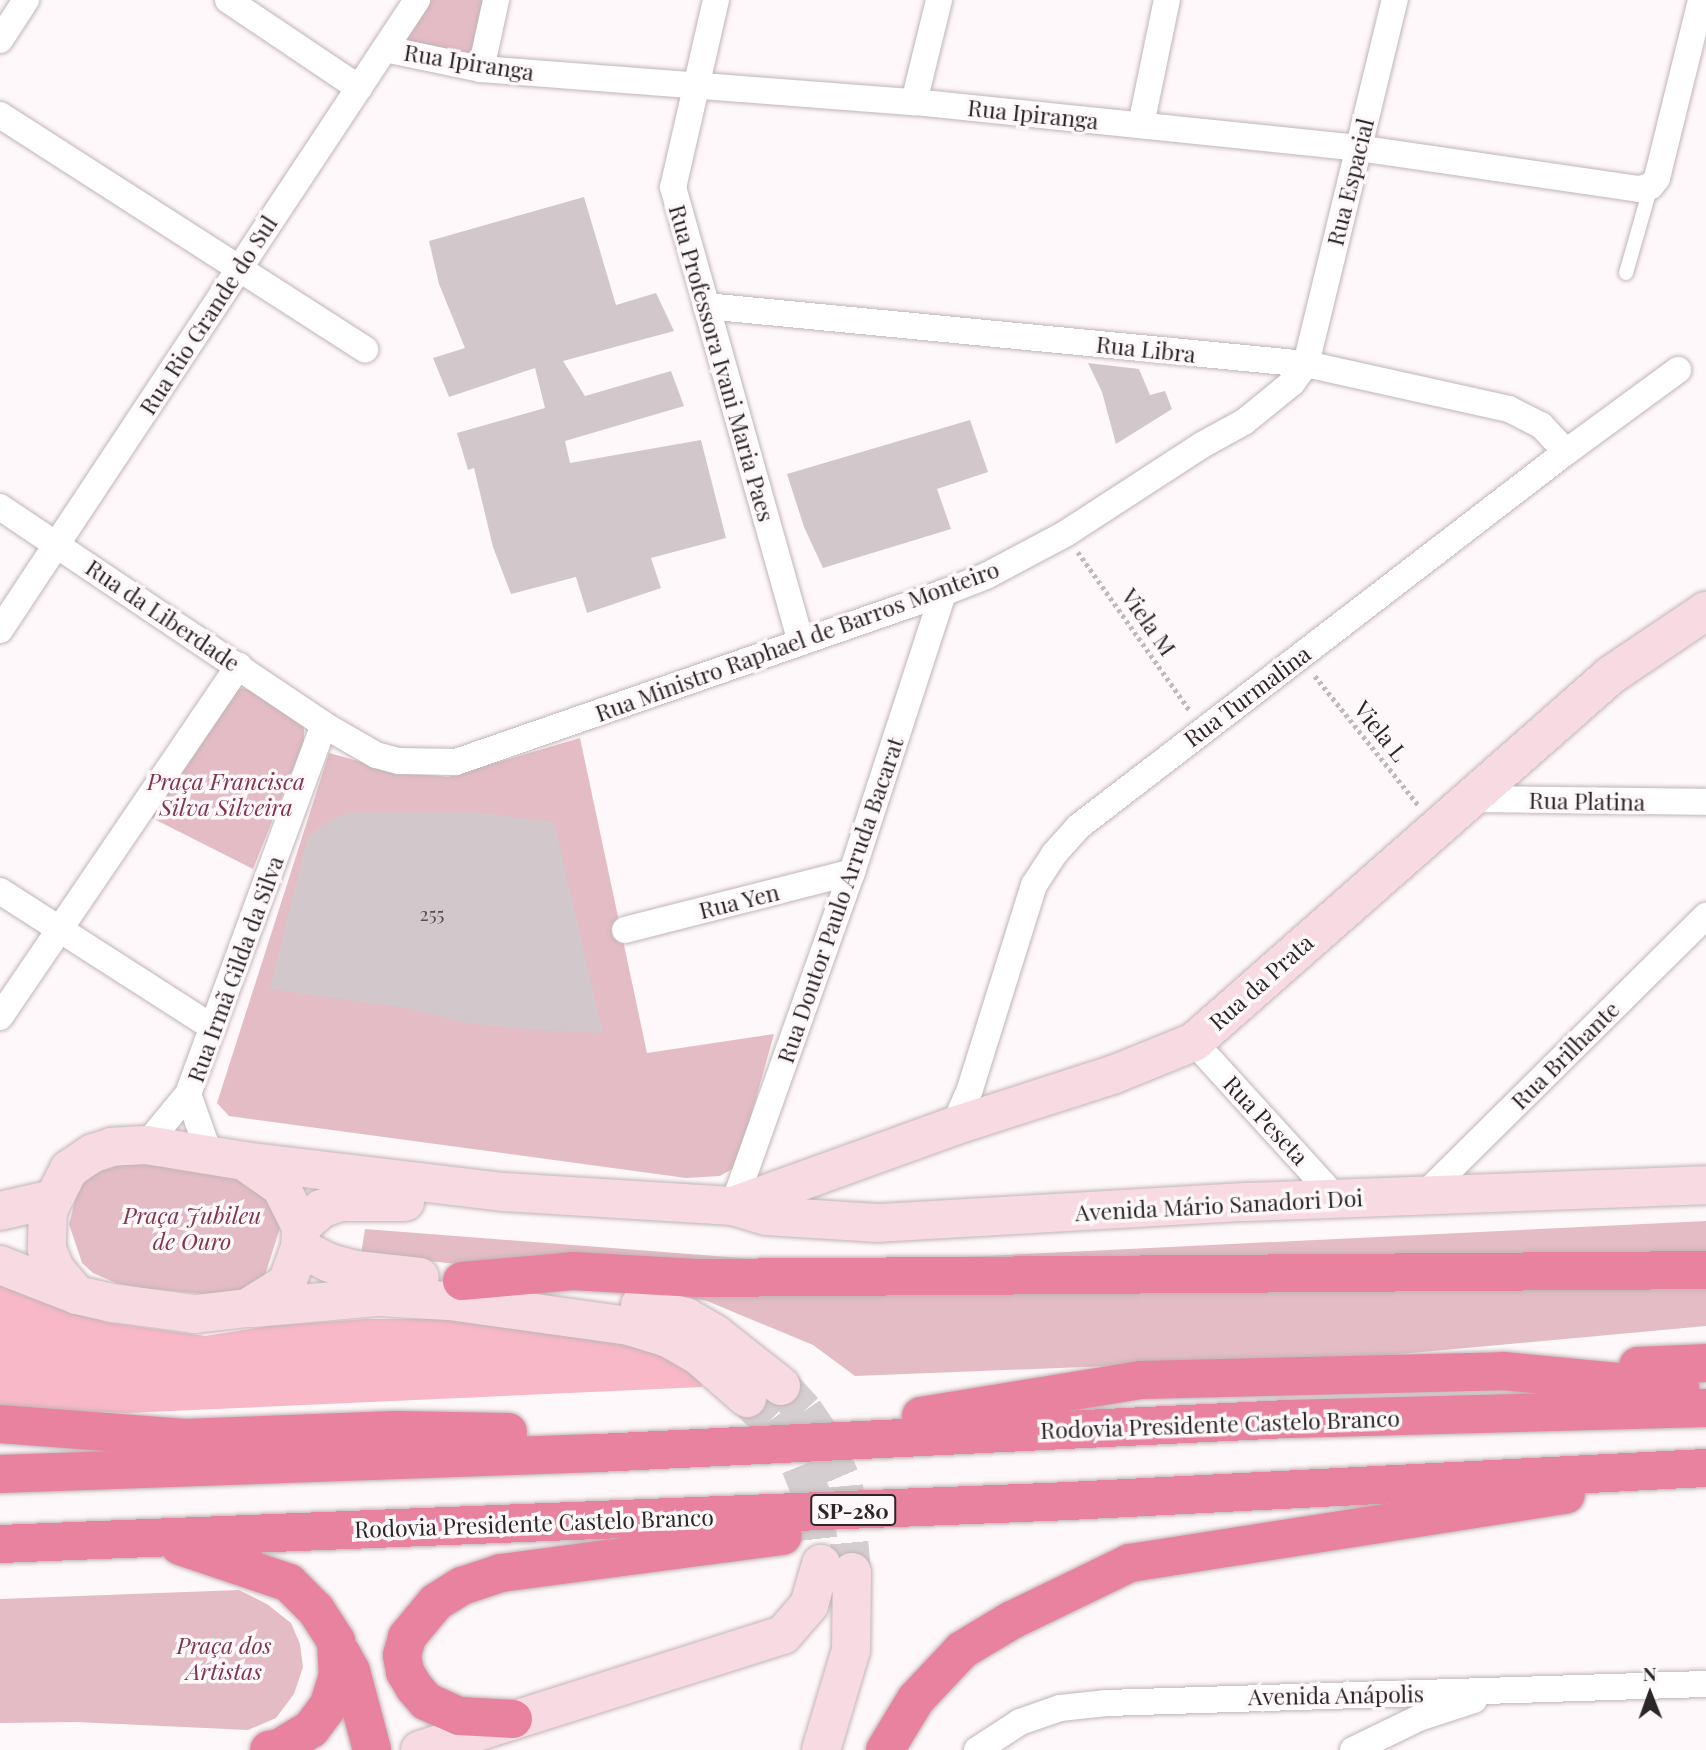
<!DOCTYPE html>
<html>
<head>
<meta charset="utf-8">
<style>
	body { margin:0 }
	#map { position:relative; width:1706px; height:1750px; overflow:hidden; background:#fff8fa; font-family:"Playfair Display",serif }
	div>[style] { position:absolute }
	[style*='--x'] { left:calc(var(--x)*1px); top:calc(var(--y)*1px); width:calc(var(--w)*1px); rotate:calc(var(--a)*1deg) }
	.green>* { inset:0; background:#e4bcc5 }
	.forest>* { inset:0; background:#f8b8c7 }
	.building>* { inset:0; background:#d2c7ca }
	.secondary-tunnel>* { height:38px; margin-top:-19px; transform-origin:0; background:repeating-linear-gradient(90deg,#d5ced0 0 38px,transparent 0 57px) }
	.path>* { height:4.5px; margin-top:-2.25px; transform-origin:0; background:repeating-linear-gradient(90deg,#bfb9ba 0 3.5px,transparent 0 7px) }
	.roads { filter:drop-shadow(0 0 2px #c0b5b7) drop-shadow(0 0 2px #c0b5b7) }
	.service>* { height:14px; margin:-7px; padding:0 7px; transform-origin:7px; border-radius:7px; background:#fff }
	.minor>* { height:26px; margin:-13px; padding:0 13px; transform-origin:13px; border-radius:13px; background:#fff }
	.secondary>* { height:38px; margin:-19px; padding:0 19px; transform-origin:19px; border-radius:19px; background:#f8dae2 }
	.motorway>* { height:38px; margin:-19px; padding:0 19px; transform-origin:19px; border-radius:19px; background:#e9829e }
	span { translate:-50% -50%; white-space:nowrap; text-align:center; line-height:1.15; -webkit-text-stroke:7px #fff8fa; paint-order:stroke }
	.number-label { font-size:19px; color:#554f50 }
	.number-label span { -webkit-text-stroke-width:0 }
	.shield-label span { padding:2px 5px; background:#fff8fa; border:2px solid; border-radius:5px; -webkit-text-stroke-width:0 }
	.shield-label { font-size:21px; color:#2b2728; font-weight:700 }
	.street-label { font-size:23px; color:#2b2728 }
	.park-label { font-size:23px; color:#80354c; font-style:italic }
	.north { position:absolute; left:1615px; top:1659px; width:70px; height:70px; -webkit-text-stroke:5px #fff8fa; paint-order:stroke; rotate:359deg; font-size:19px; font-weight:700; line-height:28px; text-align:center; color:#2b2728 }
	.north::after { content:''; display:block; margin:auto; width:24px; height:32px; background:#2b2728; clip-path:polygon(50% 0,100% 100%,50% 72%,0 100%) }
</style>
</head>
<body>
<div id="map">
	<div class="green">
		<div style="clip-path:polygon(428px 0,489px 0,479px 58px,397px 46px)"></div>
		<div style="clip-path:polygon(242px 688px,259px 692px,304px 725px,304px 741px,253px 869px,148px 816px,225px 695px)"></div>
		<div style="clip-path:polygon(580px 738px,647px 1053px,774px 1034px,737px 1166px,720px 1176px,686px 1178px,229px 1116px,217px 1103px,329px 753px,391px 770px,448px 777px)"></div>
		<div style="clip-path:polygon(133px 1160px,219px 1165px,269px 1199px,280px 1228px,265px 1275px,248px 1290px,214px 1295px,140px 1288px,116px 1283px,93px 1273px,82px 1263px,69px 1224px,77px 1193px,89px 1175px)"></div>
		<div style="clip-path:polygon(1706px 1221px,1706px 1326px,1389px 1355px,855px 1376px,813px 1345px,707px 1301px,591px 1278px,361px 1254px,365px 1229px,820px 1264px)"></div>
		<div style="clip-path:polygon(239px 1590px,267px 1604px,291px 1623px,300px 1644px,303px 1667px,294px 1694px,276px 1718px,248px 1730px,76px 1722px,0 1723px,0 1599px)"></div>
	</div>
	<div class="forest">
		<div style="clip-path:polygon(0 1270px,52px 1299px,105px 1322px,205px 1336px,268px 1326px,366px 1319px,476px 1319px,658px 1344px,700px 1376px,702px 1387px,126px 1413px,0 1408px)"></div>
	</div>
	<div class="building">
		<div style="clip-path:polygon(584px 197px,616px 305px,656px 293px,674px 331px,563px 361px,585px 396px,671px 371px,684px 406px,565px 441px,570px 463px,701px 440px,726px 538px,651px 558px,661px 588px,587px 613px,576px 577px,511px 594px,493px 547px,474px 468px,468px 470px,457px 433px,545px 408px,535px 368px,449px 397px,433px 358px,465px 348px,439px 284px,429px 241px)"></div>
		<div style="clip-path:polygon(1088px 363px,1139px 369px,1150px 395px,1165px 391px,1172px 409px,1116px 444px,1102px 392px)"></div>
		<div style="clip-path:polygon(970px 420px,988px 472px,937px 489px,951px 529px,823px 568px,804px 527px,787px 474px)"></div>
		<div style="clip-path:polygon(465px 811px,554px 822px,603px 1033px,534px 1030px,466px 1023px,412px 1009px,270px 989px,307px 839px,327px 821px,351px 812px)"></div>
	</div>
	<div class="secondary-tunnel">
		<div style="--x:781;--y:1386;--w:34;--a:47"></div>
		<div style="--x:804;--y:1411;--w:37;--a:56"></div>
		<div style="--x:825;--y:1442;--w:48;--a:66.6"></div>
		<div style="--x:844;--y:1486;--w:86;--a:84.7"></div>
		<div style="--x:747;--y:1398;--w:32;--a:46"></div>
		<div style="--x:769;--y:1421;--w:55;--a:55.4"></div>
		<div style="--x:800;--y:1466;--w:38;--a:68"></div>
		<div style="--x:814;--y:1501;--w:63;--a:83.7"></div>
	</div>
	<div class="path">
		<div style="--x:1078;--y:552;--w:194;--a:54.8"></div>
		<div style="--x:1315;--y:676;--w:166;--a:51.3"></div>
	</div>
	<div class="roads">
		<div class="service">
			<div style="--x:1626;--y:273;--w:91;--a:-74"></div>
		</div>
		<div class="minor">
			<div style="--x:228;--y:0;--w:158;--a:33.9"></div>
			<div style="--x:716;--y:0;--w:192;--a:102.9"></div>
			<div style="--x:673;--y:187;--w:473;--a:74.3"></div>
			<div style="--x:0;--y:40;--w:48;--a:-57"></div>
			<div style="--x:385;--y:49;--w:98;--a:11.8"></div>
			<div style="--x:481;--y:69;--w:434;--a:4.4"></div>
			<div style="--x:914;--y:102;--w:446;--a:5.9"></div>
			<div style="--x:1358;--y:148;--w:284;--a:8.3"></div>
			<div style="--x:1639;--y:189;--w:12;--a:-14"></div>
			<div style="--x:1651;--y:186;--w:10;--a:-53"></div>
			<div style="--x:1657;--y:178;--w:183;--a:-76.1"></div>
			<div style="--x:481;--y:69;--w:71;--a:-77.7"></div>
			<div style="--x:914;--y:102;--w:105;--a:-76.2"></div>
			<div style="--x:0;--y:115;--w:434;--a:32.7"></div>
			<div style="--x:1141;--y:125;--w:128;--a:-78.3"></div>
			<div style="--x:706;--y:306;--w:603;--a:5.52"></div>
			<div style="--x:1306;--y:364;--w:208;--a:12.5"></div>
			<div style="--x:1509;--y:409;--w:36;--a:27"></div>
			<div style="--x:1541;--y:425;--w:37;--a:47"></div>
			<div style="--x:0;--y:507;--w:391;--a:33.9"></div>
			<div style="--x:324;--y:725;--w:60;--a:30"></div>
			<div style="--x:376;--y:755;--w:24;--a:15"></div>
			<div style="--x:399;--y:761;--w:57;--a:1"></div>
			<div style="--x:456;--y:762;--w:515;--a:-19.14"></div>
			<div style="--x:943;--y:593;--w:46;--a:-21.6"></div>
			<div style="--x:986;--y:576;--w:89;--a:-28"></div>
			<div style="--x:1065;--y:534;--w:163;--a:-33"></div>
			<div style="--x:1202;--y:445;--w:48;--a:-28.7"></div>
			<div style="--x:1244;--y:422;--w:62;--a:-39.1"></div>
			<div style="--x:1292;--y:383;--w:24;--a:-54"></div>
			<div style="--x:1306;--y:364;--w:375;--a:-76.3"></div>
			<div style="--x:0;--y:630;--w:756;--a:-56.5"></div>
			<div style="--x:1468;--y:799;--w:238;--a:0.7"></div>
			<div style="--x:0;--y:891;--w:253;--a:32.7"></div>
			<div style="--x:625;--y:930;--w:234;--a:-14.3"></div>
			<div style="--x:0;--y:1017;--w:425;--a:-55.8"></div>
			<div style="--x:1194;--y:1042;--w:212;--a:47.7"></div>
			<div style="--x:188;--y:1094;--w:63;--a:70.4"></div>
			<div style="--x:954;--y:1126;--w:40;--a:-66.6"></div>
			<div style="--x:970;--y:1089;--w:214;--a:-72.6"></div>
			<div style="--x:1034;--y:885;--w:37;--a:-57"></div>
			<div style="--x:1054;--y:854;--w:36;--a:-48"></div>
			<div style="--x:1078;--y:827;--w:615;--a:-37.54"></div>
			<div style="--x:1566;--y:452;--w:139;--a:-36.2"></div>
			<div style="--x:146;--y:1145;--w:66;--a:-50.5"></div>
			<div style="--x:188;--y:1094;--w:393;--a:-69.8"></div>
			<div style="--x:1424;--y:1195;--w:397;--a:-44.7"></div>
			<div style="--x:733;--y:1206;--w:355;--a:-70.4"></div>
			<div style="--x:852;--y:872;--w:293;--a:-71.9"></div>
			<div style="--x:977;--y:1750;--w:51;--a:-33.1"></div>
			<div style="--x:1020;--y:1722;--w:42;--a:-19.3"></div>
			<div style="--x:1060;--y:1708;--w:47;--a:-6.1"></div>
			<div style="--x:1107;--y:1703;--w:599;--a:-1.82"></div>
			<div style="--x:1353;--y:1750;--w:73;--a:-25.9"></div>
			<div style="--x:1419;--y:1718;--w:58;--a:-18.1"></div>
		</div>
		<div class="secondary">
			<div style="--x:244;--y:1161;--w:262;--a:6.8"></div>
			<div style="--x:504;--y:1192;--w:229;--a:3.5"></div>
			<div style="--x:733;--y:1206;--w:34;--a:17"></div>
			<div style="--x:766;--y:1216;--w:112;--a:3.6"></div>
			<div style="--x:878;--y:1223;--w:370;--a:-3.3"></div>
			<div style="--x:1247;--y:1202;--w:459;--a:-2.1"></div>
			<div style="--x:733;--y:1206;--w:235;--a:-19.9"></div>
			<div style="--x:954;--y:1126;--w:169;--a:-17.9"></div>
			<div style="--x:1115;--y:1074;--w:85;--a:-22.1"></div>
			<div style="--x:1194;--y:1042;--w:555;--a:-41.35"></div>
			<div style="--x:1611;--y:675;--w:115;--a:-34"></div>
			<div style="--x:0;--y:1211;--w:54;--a:-12.8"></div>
			<div style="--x:301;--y:1227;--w:27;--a:-42"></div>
			<div style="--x:321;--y:1209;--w:20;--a:-20"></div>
			<div style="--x:340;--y:1202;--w:65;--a:0"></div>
			<div style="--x:300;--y:1248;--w:34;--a:27"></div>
			<div style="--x:330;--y:1263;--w:27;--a:15"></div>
			<div style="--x:356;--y:1270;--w:64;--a:6.2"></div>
			<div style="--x:0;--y:1265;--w:83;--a:21.3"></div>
			<div style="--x:77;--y:1295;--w:37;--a:13"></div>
			<div style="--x:113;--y:1303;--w:83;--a:7.6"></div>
			<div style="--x:195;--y:1314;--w:52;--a:-6.6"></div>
			<div style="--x:247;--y:1308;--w:47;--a:-32"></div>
			<div style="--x:287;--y:1283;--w:37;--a:-70"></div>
			<div style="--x:300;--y:1248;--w:21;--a:-87"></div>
			<div style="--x:301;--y:1227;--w:45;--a:-116.6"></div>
			<div style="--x:281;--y:1187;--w:45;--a:-144.9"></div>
			<div style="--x:244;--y:1161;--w:99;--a:-170.7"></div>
			<div style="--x:146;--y:1145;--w:34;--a:177"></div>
			<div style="--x:112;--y:1147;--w:20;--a:162"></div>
			<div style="--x:93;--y:1153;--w:29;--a:146"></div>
			<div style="--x:69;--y:1169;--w:47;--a:116.6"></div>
			<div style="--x:48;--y:1211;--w:38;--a:92"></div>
			<div style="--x:47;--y:1249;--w:22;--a:68"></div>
			<div style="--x:55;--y:1269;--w:34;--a:50"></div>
			<div style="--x:640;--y:1305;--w:48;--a:14.6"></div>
			<div style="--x:686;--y:1317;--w:34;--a:30"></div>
			<div style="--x:715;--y:1334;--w:84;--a:38.2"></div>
			<div style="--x:253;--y:1308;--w:125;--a:-5"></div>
			<div style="--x:378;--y:1297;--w:71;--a:3.2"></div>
			<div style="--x:449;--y:1301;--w:182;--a:7.9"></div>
			<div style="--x:629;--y:1326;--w:41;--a:17.1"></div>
			<div style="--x:668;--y:1338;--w:36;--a:30"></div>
			<div style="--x:699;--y:1356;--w:64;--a:41.2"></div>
			<div style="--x:420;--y:1750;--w:381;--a:-17.6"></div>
			<div style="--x:783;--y:1635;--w:40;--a:-49"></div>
			<div style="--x:809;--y:1605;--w:43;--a:-73.7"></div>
			<div style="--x:821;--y:1750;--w:104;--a:-73.3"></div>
			<div style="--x:851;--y:1650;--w:78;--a:-89.3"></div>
		</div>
		<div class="motorway">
			<div style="--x:462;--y:1281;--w:111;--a:-5.1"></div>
			<div style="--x:573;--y:1271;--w:123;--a:3.3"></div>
			<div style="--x:696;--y:1278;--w:1010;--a:-0.45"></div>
			<div style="--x:1638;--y:1366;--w:68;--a:-2.5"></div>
			<div style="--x:921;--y:1416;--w:222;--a:-9.3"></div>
			<div style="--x:1140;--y:1380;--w:363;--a:-1.4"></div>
			<div style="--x:1503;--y:1371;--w:178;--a:5.5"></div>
			<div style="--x:0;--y:1424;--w:186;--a:4.3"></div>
			<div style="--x:185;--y:1438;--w:210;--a:-2.2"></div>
			<div style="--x:395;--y:1430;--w:113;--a:1"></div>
			<div style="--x:0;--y:1474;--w:598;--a:-2.01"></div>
			<div style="--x:598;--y:1453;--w:692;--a:-2.82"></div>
			<div style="--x:1289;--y:1419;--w:417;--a:-1.5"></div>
			<div style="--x:0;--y:1544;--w:1070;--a:-2.3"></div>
			<div style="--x:1069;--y:1501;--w:638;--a:-2.97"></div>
			<div style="--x:180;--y:1546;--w:115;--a:18.7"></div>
			<div style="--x:289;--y:1583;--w:38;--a:45"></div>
			<div style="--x:316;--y:1610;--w:37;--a:57"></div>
			<div style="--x:336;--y:1641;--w:34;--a:87"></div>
			<div style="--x:338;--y:1675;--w:31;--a:107"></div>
			<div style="--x:329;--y:1705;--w:30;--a:127"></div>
			<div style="--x:311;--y:1729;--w:37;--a:149"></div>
			<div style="--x:279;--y:1748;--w:10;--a:169"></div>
			<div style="--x:341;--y:1653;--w:21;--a:61"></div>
			<div style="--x:351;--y:1671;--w:82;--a:75.1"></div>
			<div style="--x:513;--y:1719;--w:54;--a:-176.8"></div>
			<div style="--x:459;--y:1716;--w:36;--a:-156"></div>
			<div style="--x:426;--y:1701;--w:18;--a:-131"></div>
			<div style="--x:414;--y:1687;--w:17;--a:-121"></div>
			<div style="--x:405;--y:1672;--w:17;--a:-100"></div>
			<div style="--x:402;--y:1655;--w:19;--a:-74"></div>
			<div style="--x:407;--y:1637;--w:45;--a:-50.4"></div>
			<div style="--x:436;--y:1602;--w:31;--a:-32"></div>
			<div style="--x:462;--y:1586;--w:41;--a:-18.4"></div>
			<div style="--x:501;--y:1573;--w:284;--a:-7.5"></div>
			<div style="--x:885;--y:1750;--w:60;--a:-58.7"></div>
			<div style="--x:916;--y:1699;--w:67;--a:-46.8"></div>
			<div style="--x:962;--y:1650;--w:58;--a:-31"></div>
			<div style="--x:1012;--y:1620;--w:131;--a:-25.8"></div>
			<div style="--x:1130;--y:1563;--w:441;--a:-8.9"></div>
		</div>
	</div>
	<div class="number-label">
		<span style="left:432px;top:914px">255</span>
	</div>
	<div class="shield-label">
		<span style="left:853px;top:1510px">SP-280</span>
	</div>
	<div class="street-label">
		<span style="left:469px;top:62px;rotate:9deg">Rua Ipiranga</span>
		<span style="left:1033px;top:114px;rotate:6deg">Rua Ipiranga</span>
		<span style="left:1350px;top:182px;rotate:-76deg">Rua Espacial</span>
		<span style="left:208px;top:315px;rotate:-57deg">Rua Rio Grande do Sul</span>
		<span style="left:1146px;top:349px;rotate:6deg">Rua Libra</span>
		<span style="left:722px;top:363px;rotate:74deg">Rua Professora Ivani Maria Paes</span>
		<span style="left:163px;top:615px;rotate:34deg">Rua da Liberdade</span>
		<span style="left:1149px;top:622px;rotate:55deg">Viela M</span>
		<span style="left:797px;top:641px;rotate:-20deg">Rua Ministro Raphael de Barros Monteiro</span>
		<span style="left:1247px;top:696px;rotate:-37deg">Rua Turmalina</span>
		<span style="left:1381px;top:731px;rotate:51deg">Viela L</span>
		<span style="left:1587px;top:801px;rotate:1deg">Rua Platina</span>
		<span style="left:840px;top:900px;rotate:-71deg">Rua Doutor Paulo Arruda Bacarat</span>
		<span style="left:739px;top:901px;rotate:-14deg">Rua Yen</span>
		<span style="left:235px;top:969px;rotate:-70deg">Rua Irmã Gilda da Silva</span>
		<span style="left:1261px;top:982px;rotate:-42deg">Rua da Prata</span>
		<span style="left:1565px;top:1055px;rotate:-45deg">Rua Brilhante</span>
		<span style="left:1266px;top:1120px;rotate:47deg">Rua Peseta</span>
		<span style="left:1219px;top:1205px;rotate:-3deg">Avenida Mário Sanadori Doi</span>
		<span style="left:1220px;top:1424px;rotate:-2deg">Rodovia Presidente Castelo Branco</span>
		<span style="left:534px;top:1523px;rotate:-2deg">Rodovia Presidente Castelo Branco</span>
		<span style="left:1336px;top:1695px;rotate:-1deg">Avenida Anápolis</span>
	</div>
	<div class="park-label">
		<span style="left:226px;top:794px">Praça Francisca<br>Silva Silveira</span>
		<span style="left:192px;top:1228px">Praça Jubileu<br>de Ouro</span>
		<span style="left:224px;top:1658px">Praça dos<br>Artistas</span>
	</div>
	<div class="north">N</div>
</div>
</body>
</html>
